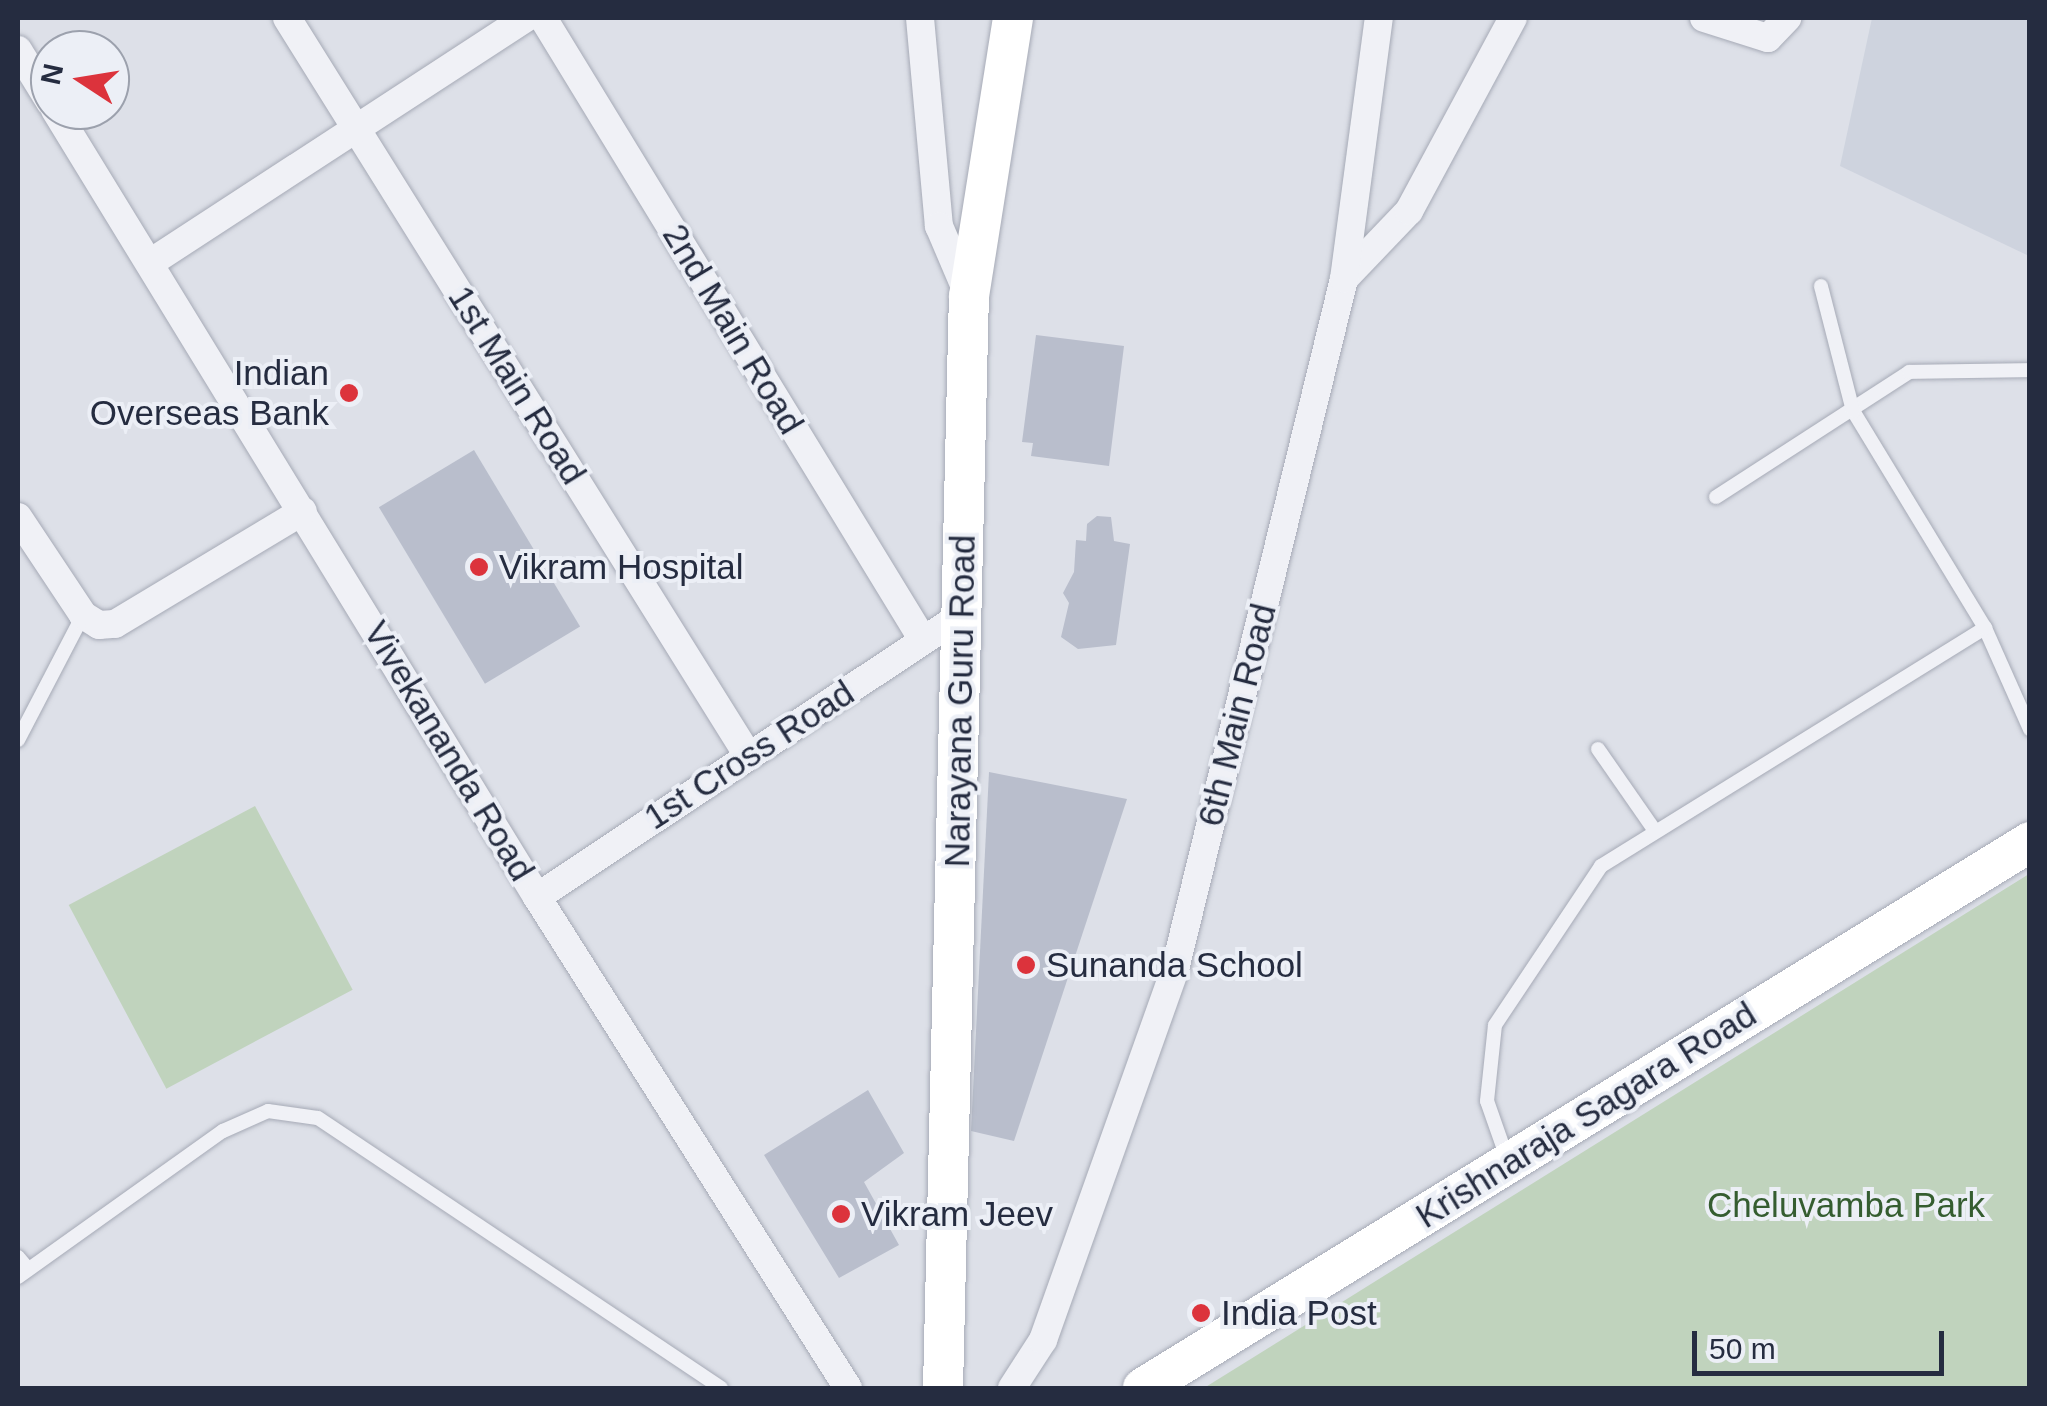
<!DOCTYPE html>
<html>
<head>
<meta charset="utf-8">
<style>
	body { margin:0 }
	#map { position:relative; width:2047px; height:1406px; overflow:hidden; background:#dde0e8; font-family:Helvetica,sans-serif }
	div>[style] { position:absolute }
	[style*='--x'] { left:calc(var(--x)*1px); top:calc(var(--y)*1px); width:calc(var(--w)*1px); rotate:calc(var(--a)*1deg) }
	.built>* { inset:0; background:#ced3de }
	.green>* { inset:0; background:#c0d3bd; transform-origin:0 0 }
	.building>* { inset:0; background:#b9becc; transform-origin:0 0 }
	.roads { filter:drop-shadow(0 0 2px #a6aab6) drop-shadow(0 0 2px #a6aab6) }
	.lane>* { height:14px; margin:-7px; padding:0 7px; transform-origin:7px; border-radius:7px; background:#f0f1f6 }
	.street>* { height:28px; margin:-14px; padding:0 14px; transform-origin:14px; border-radius:14px; background:#f0f1f6 }
	.secondary>* { height:40px; margin:-20px; padding:0 20px; transform-origin:20px; border-radius:20px; background:#fff }
	.dots>* { width:28px; height:28px; translate:-50% -50%; box-sizing:border-box; border:5px solid #eceff6; border-radius:50% }
	span { translate:-50% -50%; white-space:nowrap; text-align:center; line-height:1.15; -webkit-text-stroke:8px #eceff6; paint-order:stroke }
	.street-label { font-size:35px; color:#252c40 }
	.poi-label { font-size:35px; color:#252c40 }
	.right { translate:-100% -50%; text-align:right }
	.left { translate:0 -50%; text-align:left }
	.park-label { font-size:35px; color:#355d30 }
	.frame { position:absolute; inset:0; border:20px solid #252c40; pointer-events:none }
	.north { position:absolute; left:30px; top:30px; width:100px; height:100px; box-sizing:border-box; background:#eceff6; border:2px solid #9ca1ad; border-radius:50%; rotate:282deg; font-size:28px; font-weight:700; line-height:40px; text-align:center; color:#252c40 }
	.north::after { content:''; display:block; margin:auto; width:35px; height:45px; background:#dc333c; clip-path:polygon(50% 0,100% 100%,50% 72%,0 100%) }
	.scale { position:absolute; left:1692px; top:1331px; width:252px; height:45px; box-sizing:border-box; border:5px solid #252c40; border-top:0; padding-left:12px; font-size:30px; line-height:35px; white-space:nowrap; color:#252c40; -webkit-text-stroke:8px #eceff6; paint-order:stroke }
</style>
</head>
<body>
<div id="map">
	<div class="built">
		<div style="clip-path:polygon(1872px 18px,2029px 18px,2029px 256px,1840px 166px)"></div>
	</div>
	<div class="green">
		<div style="left:255px;top:806px;width:208px;height:211px;rotate:62deg"></div>
		<div style="clip-path:polygon(2029px 874px,2029px 1388px,1204px 1388px)"></div>
	</div>
	<div class="building">
		<div style="clip-path:polygon(1036px 335px,1124px 346px,1109px 466px,1031px 456px,1033px 443px,1022px 442px)"></div>
		<div style="left:474px;top:450px;width:206px;height:111px;rotate:59deg"></div>
		<div style="clip-path:polygon(1097px 516px,1111px 517px,1114px 541px,1130px 544px,1116px 645px,1078px 649px,1061px 637px,1069px 603px,1063px 593px,1074px 572px,1076px 540px,1086px 541px,1087px 524px)"></div>
		<div style="clip-path:polygon(989px 772px,1127px 799px,1014px 1141px,971px 1131px)"></div>
		<div style="clip-path:polygon(868px 1090px,904px 1153px,864px 1182px,899px 1245px,839px 1278px,764px 1155px)"></div>
	</div>
	<div class="roads">
		<div class="lane">
			<div style="--x:1716;--y:497;--w:230;--a:-32.9"></div>
			<div style="--x:1909;--y:372;--w:121;--a:-0.9"></div>
			<div style="--x:1985;--y:628;--w:111;--a:66"></div>
			<div style="--x:18;--y:740;--w:141;--a:-62.5"></div>
			<div style="--x:1598;--y:749;--w:96;--a:55.2"></div>
			<div style="--x:1507;--y:1158;--w:60;--a:-109.3"></div>
			<div style="--x:1487;--y:1101;--w:76;--a:-84"></div>
			<div style="--x:1495;--y:1025;--w:191;--a:-56.3"></div>
			<div style="--x:1601;--y:866;--w:452;--a:-31.8"></div>
			<div style="--x:1985;--y:628;--w:254;--a:-121.3"></div>
			<div style="--x:1853;--y:411;--w:129;--a:-104.4"></div>
			<div style="--x:18;--y:1257;--w:16;--a:50"></div>
			<div style="--x:18;--y:1277;--w:252;--a:-35.5"></div>
			<div style="--x:223;--y:1131;--w:49;--a:-24"></div>
			<div style="--x:268;--y:1111;--w:50;--a:8"></div>
			<div style="--x:318;--y:1118;--w:485;--a:33.8"></div>
		</div>
		<div class="street">
			<div style="--x:287;--y:18;--w:868;--a:57.99"></div>
			<div style="--x:543;--y:18;--w:729;--a:58.58"></div>
			<div style="--x:920;--y:18;--w:209;--a:84.8"></div>
			<div style="--x:939;--y:226;--w:74;--a:66.9"></div>
			<div style="--x:1704;--y:18;--w:67;--a:17.4"></div>
			<div style="--x:1768;--y:38;--w:28;--a:-46"></div>
			<div style="--x:18;--y:50;--w:61;--a:58.4"></div>
			<div style="--x:55;--y:110;--w:923;--a:58.51"></div>
			<div style="--x:537;--y:897;--w:581;--a:57.65"></div>
			<div style="--x:150;--y:263;--w:449;--a:-33.1"></div>
			<div style="--x:1344;--y:279;--w:94;--a:-46.3"></div>
			<div style="--x:1409;--y:211;--w:219;--a:-61.7"></div>
			<div style="--x:18;--y:517;--w:118;--a:56.4"></div>
			<div style="--x:83;--y:615;--w:19;--a:32"></div>
			<div style="--x:99;--y:625;--w:16;--a:-4"></div>
			<div style="--x:115;--y:624;--w:219;--a:-31"></div>
			<div style="--x:537;--y:897;--w:510;--a:-33.57"></div>
			<div style="--x:1012;--y:1388;--w:57;--a:-57.1"></div>
			<div style="--x:1043;--y:1340;--w:394;--a:-70.4"></div>
			<div style="--x:1175;--y:969;--w:710;--a:-76.24"></div>
			<div style="--x:1344;--y:279;--w:263;--a:-82.4"></div>
		</div>
		<div class="secondary">
			<div style="--x:943;--y:1388;--w:1092;--a:-88.64"></div>
			<div style="--x:969;--y:296;--w:281;--a:-81"></div>
			<div style="--x:1143;--y:1388;--w:1042;--a:-31.61"></div>
		</div>
	</div>
	<div class="dots">
		<div style="left:349px;top:393px;background:#dc333c"></div>
		<div style="left:479px;top:567px;background:#dc333c"></div>
		<div style="left:1026px;top:965px;background:#dc333c"></div>
		<div style="left:841px;top:1214px;background:#dc333c"></div>
		<div style="left:1201px;top:1313px;background:#dc333c"></div>
	</div>
	<div class="street-label">
		<span style="left:733px;top:329px;rotate:59deg">2nd Main Road</span>
		<span style="left:517px;top:385px;rotate:58deg">1st Main Road</span>
		<span style="left:960px;top:701px;rotate:-89deg">Narayana Guru Road</span>
		<span style="left:1237px;top:715px;rotate:-76deg">6th Main Road</span>
		<span style="left:449px;top:751px;rotate:59deg">Vivekananda Road</span>
		<span style="left:749px;top:755px;rotate:-33deg">1st Cross Road</span>
		<span style="left:1586px;top:1115px;rotate:-32deg">Krishnaraja Sagara Road</span>
	</div>
	<div class="poi-label">
		<span class="right" style="left:329px;top:393px">Indian<br>Overseas Bank</span>
		<span class="left" style="left:499px;top:567px">Vikram Hospital</span>
		<span class="left" style="left:1046px;top:965px">Sunanda School</span>
		<span class="left" style="left:861px;top:1214px">Vikram Jeev</span>
		<span class="left" style="left:1221px;top:1313px">India Post</span>
	</div>
	<div class="park-label">
		<span style="left:1846px;top:1205px">Cheluvamba Park</span>
	</div>
	<div class="frame"></div>
	<div class="north">N</div>
	<div class="scale">50 m</div>
</div>
</body>
</html>
